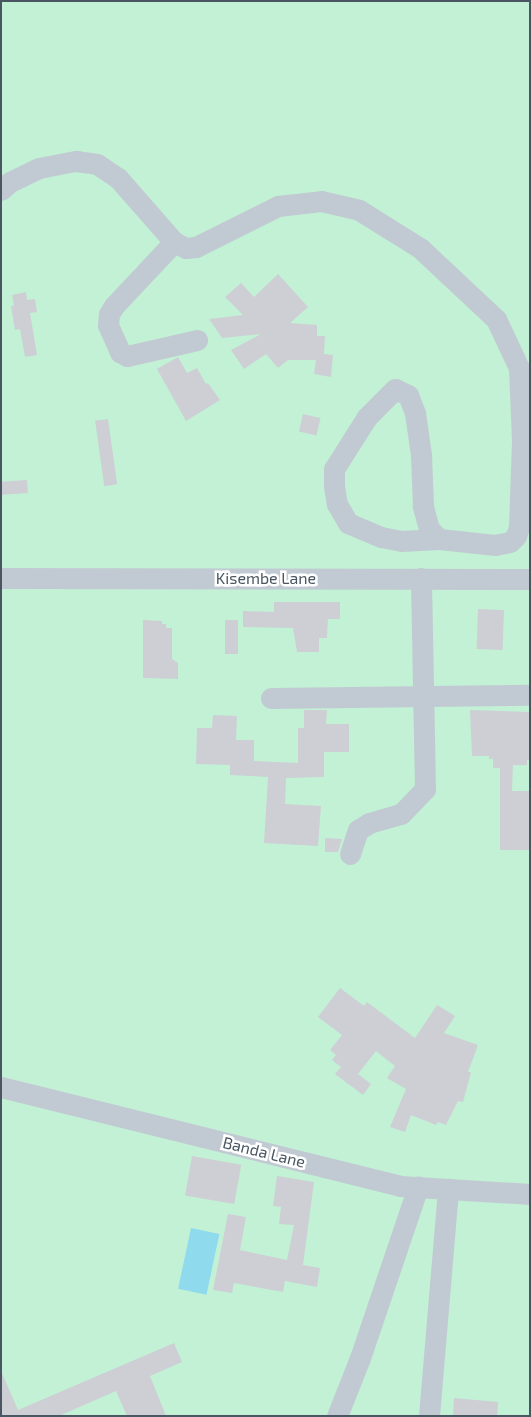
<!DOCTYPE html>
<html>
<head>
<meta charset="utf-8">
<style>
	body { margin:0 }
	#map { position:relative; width:531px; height:1417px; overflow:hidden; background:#f5f3f3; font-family:"Exo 2",sans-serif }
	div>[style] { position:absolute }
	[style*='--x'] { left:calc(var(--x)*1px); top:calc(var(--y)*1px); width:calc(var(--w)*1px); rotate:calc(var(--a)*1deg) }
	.green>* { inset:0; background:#c3f1d5; transform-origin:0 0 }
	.water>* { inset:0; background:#90daee; transform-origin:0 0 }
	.building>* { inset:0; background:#cdcfd5; transform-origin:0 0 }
	.minor>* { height:21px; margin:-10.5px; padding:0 10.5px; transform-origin:10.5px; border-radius:10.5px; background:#c1cad2 }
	span { translate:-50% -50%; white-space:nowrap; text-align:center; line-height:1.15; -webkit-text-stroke:5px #fff; paint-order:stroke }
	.street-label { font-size:16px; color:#4a5661 }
	.frame { position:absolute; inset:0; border:2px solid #4a5661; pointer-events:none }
</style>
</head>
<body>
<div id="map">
	<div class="green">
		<div style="left:1px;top:1px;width:529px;height:1415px"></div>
	</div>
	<div class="water">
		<div style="left:191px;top:1228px;width:29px;height:62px;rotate:12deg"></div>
	</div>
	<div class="building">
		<div style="clip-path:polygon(278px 274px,308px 307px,290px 323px,317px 325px,317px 336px,325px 336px,324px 354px,333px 355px,331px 377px,314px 374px,316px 360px,288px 360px,278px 368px,266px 354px,244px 369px,231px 350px,261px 334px,222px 338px,209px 319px,243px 315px,225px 297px,241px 283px,254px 297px)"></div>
		<div style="clip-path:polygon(26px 292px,27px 300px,35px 299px,37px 312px,30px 313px,37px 355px,25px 357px,20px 329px,15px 330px,11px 306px,14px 306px,12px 295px)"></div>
		<div style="clip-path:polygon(178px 357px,187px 373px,197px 368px,206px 384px,208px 383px,220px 400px,186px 421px,157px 369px)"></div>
		<div style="left:303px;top:414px;width:18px;height:18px;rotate:13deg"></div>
		<div style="left:108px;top:419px;width:66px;height:13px;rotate:82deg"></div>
		<div style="left:27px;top:480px;width:13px;height:26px;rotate:86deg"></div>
		<div style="clip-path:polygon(274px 602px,340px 602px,340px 619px,328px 619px,327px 638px,319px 638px,319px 652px,297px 652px,293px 628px,243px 627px,243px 611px,274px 612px)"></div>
		<div style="left:478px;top:609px;width:26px;height:40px;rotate:2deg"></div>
		<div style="clip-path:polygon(143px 620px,162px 621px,162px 624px,166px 624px,166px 628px,172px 628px,172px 659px,178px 663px,178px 679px,143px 678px)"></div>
		<div style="left:225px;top:620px;width:13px;height:34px"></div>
		<div style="clip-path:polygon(304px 710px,327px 710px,326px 724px,349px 724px,349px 752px,324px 752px,324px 777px,286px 778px,285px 804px,321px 806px,318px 846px,264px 843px,268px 777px,230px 775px,230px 765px,196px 764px,197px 728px,212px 728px,213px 715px,237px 716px,236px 740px,254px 740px,254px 761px,298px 763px,298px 728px,304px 728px)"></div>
		<div style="clip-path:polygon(470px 710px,530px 712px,530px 760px,527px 760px,527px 765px,513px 765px,512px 791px,530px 791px,530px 850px,500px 850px,500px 768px,493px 768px,493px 759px,489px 759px,489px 756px,472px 756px)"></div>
		<div style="clip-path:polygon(325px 838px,342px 839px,338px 852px,325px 852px)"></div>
		<div style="clip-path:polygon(340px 988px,364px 1006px,367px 1002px,415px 1038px,437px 1005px,455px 1016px,444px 1033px,478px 1045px,468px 1072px,471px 1072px,463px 1102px,458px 1101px,446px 1125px,438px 1122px,436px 1125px,411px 1115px,405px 1132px,390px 1127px,406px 1089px,387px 1078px,395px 1066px,376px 1051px,358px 1074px,371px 1084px,363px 1095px,335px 1074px,341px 1067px,332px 1060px,336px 1055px,330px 1050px,342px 1035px,318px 1017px)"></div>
		<div style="left:192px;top:1156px;width:50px;height:40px;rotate:10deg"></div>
		<div style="clip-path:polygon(277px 1176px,314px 1182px,303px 1265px,320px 1268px,317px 1287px,285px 1281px,283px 1292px,234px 1283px,232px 1293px,213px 1290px,228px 1214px,246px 1217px,240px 1250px,287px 1260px,294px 1225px,279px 1224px,281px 1207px,273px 1206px)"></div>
		<div style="clip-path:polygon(174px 1343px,182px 1362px,150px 1376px,166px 1416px,127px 1416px,116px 1391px,59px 1416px,1px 1416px,1px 1371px,18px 1410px)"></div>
		<div style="clip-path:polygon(454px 1398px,498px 1402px,497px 1416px,453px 1416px)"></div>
	</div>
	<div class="minor">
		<div style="--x:1;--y:190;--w:12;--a:-42"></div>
		<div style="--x:10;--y:182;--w:32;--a:-26"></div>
		<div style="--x:39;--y:168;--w:38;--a:-11"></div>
		<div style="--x:76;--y:161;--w:21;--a:8"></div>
		<div style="--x:97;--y:164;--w:25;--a:34"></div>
		<div style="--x:118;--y:178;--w:85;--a:48.8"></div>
		<div style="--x:174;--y:242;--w:13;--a:27"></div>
		<div style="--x:186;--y:248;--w:10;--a:-6"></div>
		<div style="--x:196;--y:247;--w:92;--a:-26.6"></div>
		<div style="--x:278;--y:206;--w:43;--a:-6.6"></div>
		<div style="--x:321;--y:201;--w:39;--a:13"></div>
		<div style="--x:359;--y:210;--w:72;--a:31.9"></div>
		<div style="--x:420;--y:248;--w:104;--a:43.1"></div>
		<div style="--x:496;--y:319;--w:54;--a:64.9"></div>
		<div style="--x:519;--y:368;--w:73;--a:87.6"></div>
		<div style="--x:522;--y:441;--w:86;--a:92"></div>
		<div style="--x:519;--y:527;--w:9;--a:108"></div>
		<div style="--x:516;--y:536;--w:8;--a:135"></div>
		<div style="--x:510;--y:542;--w:15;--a:169"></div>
		<div style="--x:495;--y:545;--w:56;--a:-173.9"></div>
		<div style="--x:439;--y:539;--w:14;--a:-135"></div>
		<div style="--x:429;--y:529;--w:24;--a:-105"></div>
		<div style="--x:423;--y:506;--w:51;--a:-92.2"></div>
		<div style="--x:421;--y:455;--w:42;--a:-98.1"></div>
		<div style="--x:415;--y:413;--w:19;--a:-111"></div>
		<div style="--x:408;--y:395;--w:14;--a:-155"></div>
		<div style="--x:395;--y:389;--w:40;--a:135"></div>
		<div style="--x:367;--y:417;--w:62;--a:122.4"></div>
		<div style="--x:334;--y:469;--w:17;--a:90"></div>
		<div style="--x:334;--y:486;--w:18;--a:81"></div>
		<div style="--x:337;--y:504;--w:22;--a:60"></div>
		<div style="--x:348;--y:523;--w:36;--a:23"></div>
		<div style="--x:381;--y:537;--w:20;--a:11"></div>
		<div style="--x:401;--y:541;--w:38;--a:-3"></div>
		<div style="--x:174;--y:242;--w:88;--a:133.2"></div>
		<div style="--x:114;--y:306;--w:9;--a:122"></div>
		<div style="--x:109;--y:314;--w:11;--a:95"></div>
		<div style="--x:108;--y:325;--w:30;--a:66"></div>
		<div style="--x:120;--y:352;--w:8;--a:30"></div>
		<div style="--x:127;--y:356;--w:72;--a:-12.9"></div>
		<div style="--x:1;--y:578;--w:529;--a:0.11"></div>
		<div style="--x:271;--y:698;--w:259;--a:-0.7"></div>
		<div style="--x:350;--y:854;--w:25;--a:-72"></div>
		<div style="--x:358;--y:830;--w:13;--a:-32"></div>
		<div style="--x:369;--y:823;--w:33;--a:-16"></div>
		<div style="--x:401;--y:814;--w:35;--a:-46"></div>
		<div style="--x:425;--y:789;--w:211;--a:-91.1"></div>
		<div style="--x:1;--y:1087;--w:411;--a:13.9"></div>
		<div style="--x:400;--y:1186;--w:130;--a:3.5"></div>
		<div style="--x:337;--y:1416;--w:62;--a:-68.4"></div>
		<div style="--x:360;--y:1358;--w:181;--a:-71.3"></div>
		<div style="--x:429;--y:1416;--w:228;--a:-85.2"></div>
	</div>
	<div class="street-label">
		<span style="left:266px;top:578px">Kisembe Lane</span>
		<span style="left:264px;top:1152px;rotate:14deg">Banda Lane</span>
	</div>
	<div class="frame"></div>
</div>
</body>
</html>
